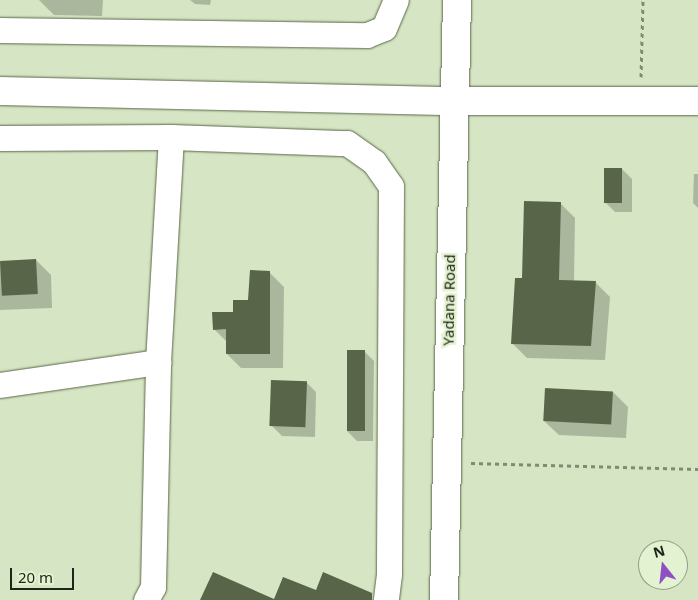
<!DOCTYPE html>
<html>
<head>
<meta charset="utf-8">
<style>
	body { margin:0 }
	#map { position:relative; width:698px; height:600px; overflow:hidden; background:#d6e5c3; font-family:"Noto Sans",sans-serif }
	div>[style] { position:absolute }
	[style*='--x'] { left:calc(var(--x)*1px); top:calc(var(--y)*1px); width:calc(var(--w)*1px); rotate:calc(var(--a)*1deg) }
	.shadow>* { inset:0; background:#0003 }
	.building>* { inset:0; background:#596548; transform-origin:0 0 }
	.path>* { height:3px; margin-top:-1.5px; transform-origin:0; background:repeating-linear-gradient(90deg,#818b74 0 4px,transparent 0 8px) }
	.roads { filter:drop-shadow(0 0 1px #5b674a) drop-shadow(0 0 1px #5b674a) }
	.street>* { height:25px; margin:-12.5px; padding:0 12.5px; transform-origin:12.5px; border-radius:12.5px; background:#fff }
	.secondary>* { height:28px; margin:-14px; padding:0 14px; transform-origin:14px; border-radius:14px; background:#fff }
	span { translate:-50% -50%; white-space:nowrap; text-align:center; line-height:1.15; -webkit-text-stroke:5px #e3f2d0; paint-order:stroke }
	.street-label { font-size:15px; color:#1f2418 }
	.north { position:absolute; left:638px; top:540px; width:50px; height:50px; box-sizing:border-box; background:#e3f2d0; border:1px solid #95a086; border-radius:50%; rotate:344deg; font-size:14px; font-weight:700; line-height:20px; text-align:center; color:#1f2418 }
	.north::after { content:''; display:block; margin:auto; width:18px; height:22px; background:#8f50c5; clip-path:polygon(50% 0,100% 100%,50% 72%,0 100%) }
	.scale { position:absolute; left:10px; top:568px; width:64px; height:22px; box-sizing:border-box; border:2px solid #1f2418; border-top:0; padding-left:6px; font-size:15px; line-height:18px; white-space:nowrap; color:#1f2418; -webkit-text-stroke:4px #e3f2d0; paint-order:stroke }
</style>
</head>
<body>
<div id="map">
	<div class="shadow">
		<div style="clip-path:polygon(39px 0,103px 0,102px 16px,54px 15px)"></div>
		<div style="clip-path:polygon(190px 0,211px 0,210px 5px,195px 4px)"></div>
		<div style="clip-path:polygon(622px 169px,632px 179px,632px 212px,615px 212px,605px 202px)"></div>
		<div style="clip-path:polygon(694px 174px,698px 174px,698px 208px,693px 203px)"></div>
		<div style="clip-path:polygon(560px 203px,575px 218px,574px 281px,595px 282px,610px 297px,605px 360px,527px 358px,512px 343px,523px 280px)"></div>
		<div style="clip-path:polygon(36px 260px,51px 275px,52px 308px,0 310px,0 262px)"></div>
		<div style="clip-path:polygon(270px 273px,284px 287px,283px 368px,241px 368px,227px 354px,227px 342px,214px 329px,249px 301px)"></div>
		<div style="clip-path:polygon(364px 351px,374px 361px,373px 441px,357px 441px,347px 431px)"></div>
		<div style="clip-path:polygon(306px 382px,316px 392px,315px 437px,282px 436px,272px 426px)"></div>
		<div style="clip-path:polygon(613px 392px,628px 407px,626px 438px,559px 435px,544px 421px)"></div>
	</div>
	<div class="building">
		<div style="left:604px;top:168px;width:18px;height:35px"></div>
		<div style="clip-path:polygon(524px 201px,561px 202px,559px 280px,596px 281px,591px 346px,511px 344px,515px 278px,522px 278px)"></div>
		<div style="left:36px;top:259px;width:35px;height:36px;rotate:87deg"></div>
		<div style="clip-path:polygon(250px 270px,270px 271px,270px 354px,226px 354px,226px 329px,213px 330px,212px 312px,233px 312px,233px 300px,248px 300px)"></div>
		<div style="left:347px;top:350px;width:18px;height:81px"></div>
		<div style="left:271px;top:380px;width:36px;height:46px;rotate:2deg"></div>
		<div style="left:545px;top:388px;width:68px;height:33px;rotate:3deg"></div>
		<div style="clip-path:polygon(213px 572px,274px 599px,283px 577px,316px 590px,323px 572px,372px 593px,372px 600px,200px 600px)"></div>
	</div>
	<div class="path">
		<div style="--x:641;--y:77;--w:77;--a:-88.5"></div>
		<div style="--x:471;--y:463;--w:227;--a:1.5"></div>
	</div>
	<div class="roads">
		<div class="street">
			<div style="--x:0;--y:30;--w:367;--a:0.8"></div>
			<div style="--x:367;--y:35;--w:18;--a:-22"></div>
			<div style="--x:384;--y:28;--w:30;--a:-67"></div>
			<div style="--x:0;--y:138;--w:171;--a:-0.3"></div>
			<div style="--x:171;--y:137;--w:176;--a:2"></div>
			<div style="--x:347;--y:143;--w:33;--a:35"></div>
			<div style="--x:374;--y:162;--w:29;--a:55"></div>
			<div style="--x:391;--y:186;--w:388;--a:90.3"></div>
			<div style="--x:389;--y:574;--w:26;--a:97"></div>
			<div style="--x:0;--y:385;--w:160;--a:-8.3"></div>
			<div style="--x:146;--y:600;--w:15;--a:-62"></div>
			<div style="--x:153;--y:587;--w:225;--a:-88.7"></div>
			<div style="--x:158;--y:362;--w:225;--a:-86.7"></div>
		</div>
		<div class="secondary">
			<div style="--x:0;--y:91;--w:454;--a:1.3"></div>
			<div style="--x:454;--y:101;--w:244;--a:0"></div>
			<div style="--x:444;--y:600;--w:600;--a:-88.76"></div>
		</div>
	</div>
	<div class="street-label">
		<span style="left:449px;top:300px;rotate:-89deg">Yadana Road</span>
	</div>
	<div class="north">N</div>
	<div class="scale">20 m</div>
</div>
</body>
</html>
